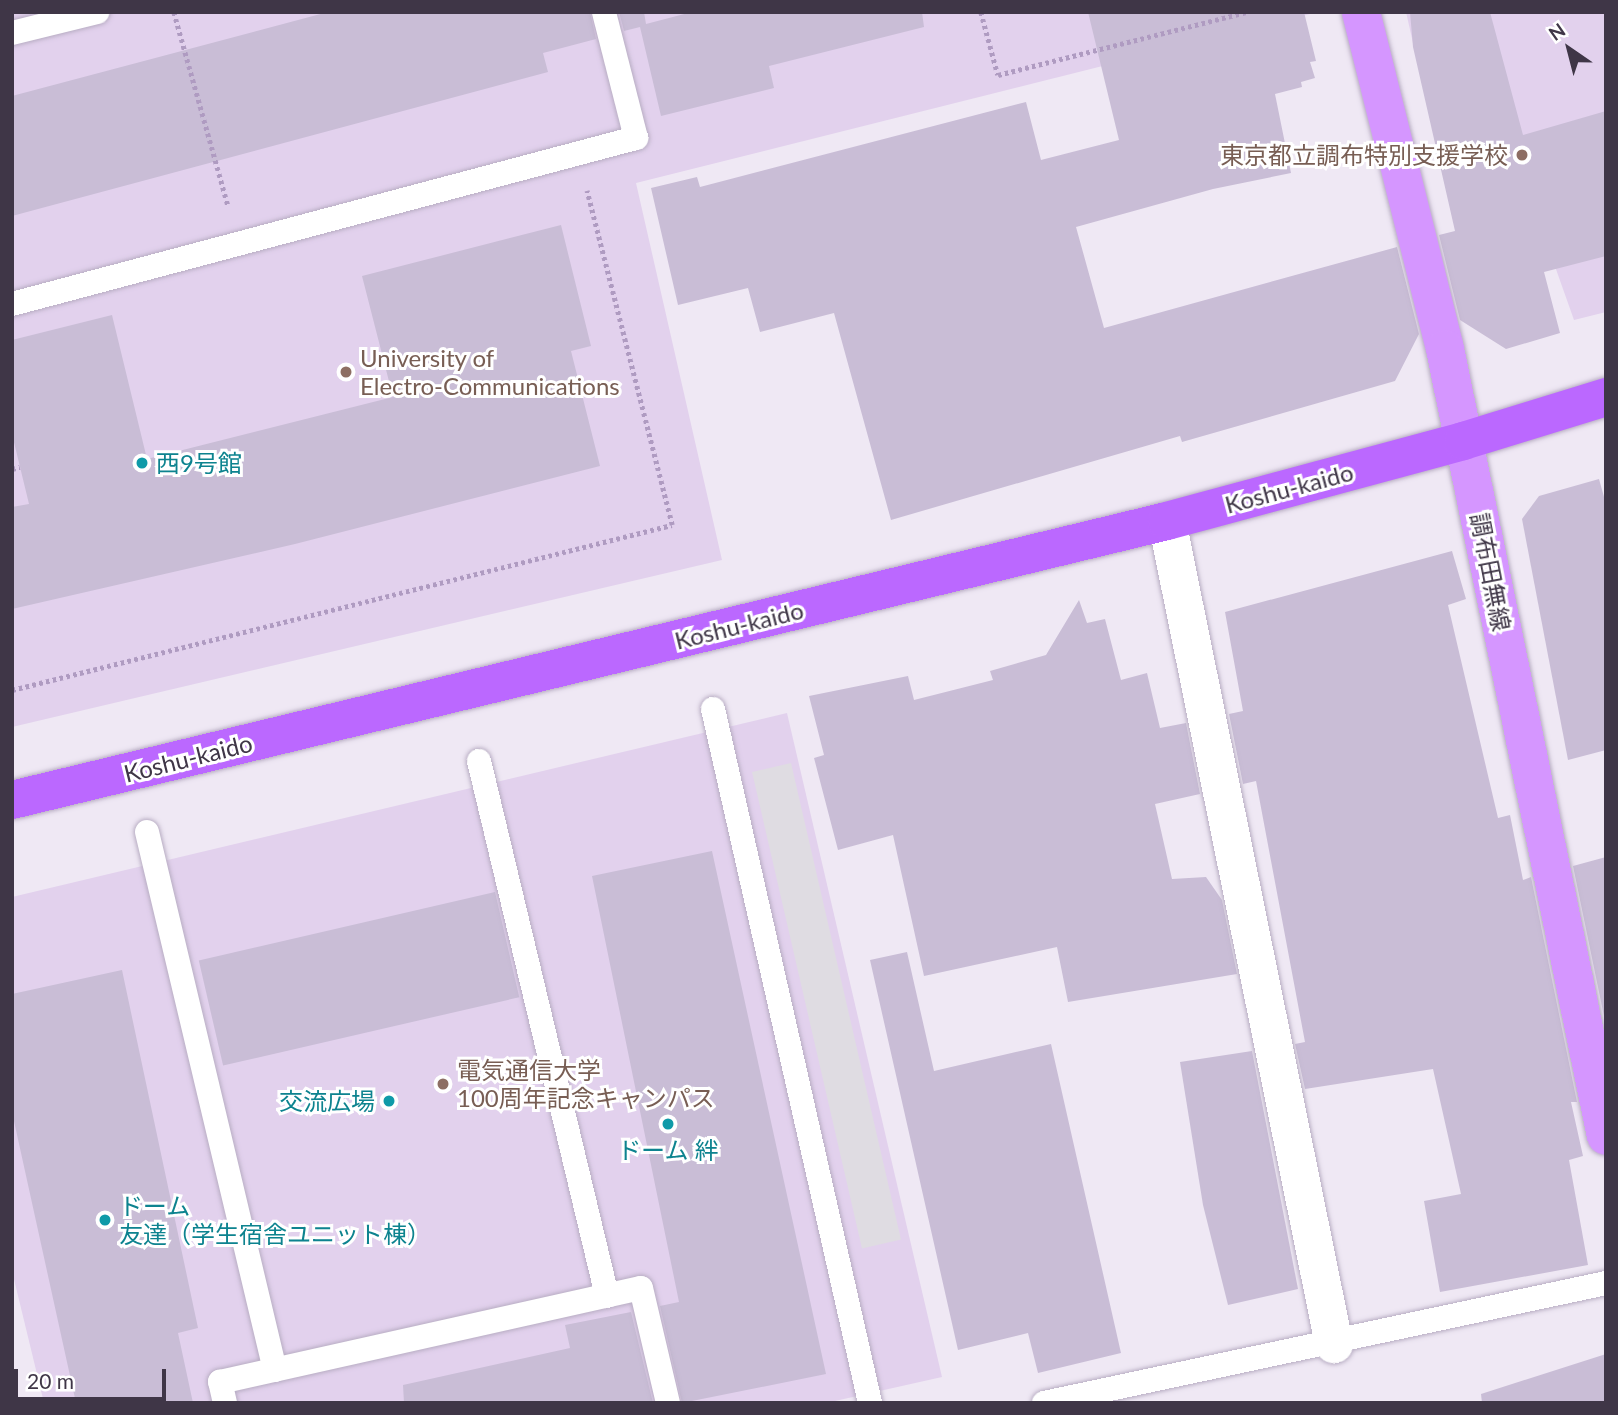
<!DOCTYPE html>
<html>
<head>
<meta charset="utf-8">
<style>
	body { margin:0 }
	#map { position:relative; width:1618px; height:1415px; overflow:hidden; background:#efe8f4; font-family:Lato,"Noto Sans JP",sans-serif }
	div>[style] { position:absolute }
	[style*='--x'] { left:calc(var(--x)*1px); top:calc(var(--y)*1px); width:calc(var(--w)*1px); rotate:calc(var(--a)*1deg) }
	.education>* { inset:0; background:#e2d1ed }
	.parking>* { inset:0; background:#dfdce2; transform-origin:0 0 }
	.building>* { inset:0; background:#c9bdd6; transform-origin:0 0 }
	.path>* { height:4.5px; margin-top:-2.25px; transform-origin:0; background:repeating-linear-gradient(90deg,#af9bc1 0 3.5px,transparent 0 7px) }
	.roads { filter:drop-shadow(0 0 2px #b8adc3) drop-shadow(0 0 2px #b8adc3) }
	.lane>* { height:24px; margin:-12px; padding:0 12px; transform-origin:12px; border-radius:12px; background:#fff }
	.street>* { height:38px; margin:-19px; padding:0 19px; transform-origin:19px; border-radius:19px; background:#fff }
	.primary>* { height:38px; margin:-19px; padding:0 19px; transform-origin:19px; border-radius:19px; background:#d596ff }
	.highway>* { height:38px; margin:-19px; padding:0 19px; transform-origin:19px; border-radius:19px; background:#bb68ff }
	.dots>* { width:19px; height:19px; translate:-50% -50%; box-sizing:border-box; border:4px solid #fff; border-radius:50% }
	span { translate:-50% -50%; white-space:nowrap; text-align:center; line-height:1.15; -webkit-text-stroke:6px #fff; paint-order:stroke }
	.education-label { font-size:24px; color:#785e54 }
	.right { translate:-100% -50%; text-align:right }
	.left { translate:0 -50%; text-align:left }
	.culture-label { font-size:24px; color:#0d838f }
	.street-label { font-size:24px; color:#3f3647 }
	.frame { position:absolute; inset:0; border:14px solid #3f3647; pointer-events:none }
	.north { position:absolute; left:1534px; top:14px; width:70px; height:70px; -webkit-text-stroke:5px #fff; paint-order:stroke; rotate:325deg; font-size:19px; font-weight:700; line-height:28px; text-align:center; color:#3f3647 }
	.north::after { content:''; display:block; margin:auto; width:24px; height:32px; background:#3f3647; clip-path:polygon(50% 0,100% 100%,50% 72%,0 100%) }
	.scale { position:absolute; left:14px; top:1369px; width:152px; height:32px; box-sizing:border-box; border:4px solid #3f3647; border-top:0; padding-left:9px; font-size:21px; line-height:24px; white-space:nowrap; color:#3f3647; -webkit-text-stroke:5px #fff; paint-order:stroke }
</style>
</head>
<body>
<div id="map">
	<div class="education">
		<div style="clip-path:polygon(12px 12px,1318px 12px,636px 183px,722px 560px,12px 727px)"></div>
		<div style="clip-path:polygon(1406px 12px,1606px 12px,1606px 312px,1574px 320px,1546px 241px,1464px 268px)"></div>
		<div style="clip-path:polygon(787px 713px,942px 1377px,826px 1403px,44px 1403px,12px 1271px,12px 897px)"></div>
	</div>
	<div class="parking">
		<div style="left:791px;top:763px;width:489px;height:40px;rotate:77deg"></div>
	</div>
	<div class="building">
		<div style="clip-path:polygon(328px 12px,590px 12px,596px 39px,543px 53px,548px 72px,12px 216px,12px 96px)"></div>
		<div style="clip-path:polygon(619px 12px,644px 12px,646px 24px,692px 12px,922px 12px,924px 27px,769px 66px,774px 88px,661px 116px,640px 27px,624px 31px)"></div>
		<div style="clip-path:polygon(1088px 12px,1304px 12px,1316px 61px,1310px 62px,1315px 78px,1301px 82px,1302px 87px,1275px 94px,1291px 173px,1213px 189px,1076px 227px,1104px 328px,1397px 247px,1419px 334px,1395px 381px,1182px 442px,1180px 436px,891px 520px,834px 313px,760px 332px,748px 288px,678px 305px,651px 188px,697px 177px,700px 187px,1026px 102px,1041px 160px,1119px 140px)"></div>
		<div style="clip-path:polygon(1410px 12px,1490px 12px,1523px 135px,1606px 111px,1606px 256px,1544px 272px,1560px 333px,1506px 349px,1460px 320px,1439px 235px,1455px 231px,1413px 47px)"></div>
		<div style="clip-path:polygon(561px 225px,591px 346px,571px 351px,600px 466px,295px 544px,12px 609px,12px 507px,29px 504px,12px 434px,12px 340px,112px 315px,147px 459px,393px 397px,362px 276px)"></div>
		<div style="clip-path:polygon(1599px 479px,1606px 504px,1606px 750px,1568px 760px,1522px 519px,1539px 496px)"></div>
		<div style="clip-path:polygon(1452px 551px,1466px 599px,1448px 605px,1498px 818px,1510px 815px,1523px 880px,1531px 877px,1577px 1102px,1571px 1102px,1583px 1156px,1569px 1160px,1588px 1265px,1440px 1292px,1424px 1201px,1461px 1194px,1433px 1069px,1305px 1089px,1295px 1044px,1305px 1042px,1256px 781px,1243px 784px,1229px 714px,1243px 711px,1225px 612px)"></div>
		<div style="clip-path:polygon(1079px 600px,1087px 623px,1105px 619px,1121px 680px,1147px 673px,1160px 728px,1186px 723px,1200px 794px,1155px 804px,1172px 879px,1206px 877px,1222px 900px,1237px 974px,1068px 1002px,1057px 947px,924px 976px,893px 835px,838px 850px,814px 758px,824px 755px,809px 696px,908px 676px,914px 700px,993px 680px,990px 671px,1046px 655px)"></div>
		<div style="clip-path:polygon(712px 851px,826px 1374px,682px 1403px,660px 1306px,679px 1302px,592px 876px)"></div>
		<div style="clip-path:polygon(1606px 857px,1606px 1026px,1573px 866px)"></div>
		<div style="left:495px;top:892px;width:108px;height:304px;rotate:77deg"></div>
		<div style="clip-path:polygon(907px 952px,934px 1071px,1051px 1044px,1121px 1353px,1038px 1373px,1028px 1333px,958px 1350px,870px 960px)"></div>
		<div style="clip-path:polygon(122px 970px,198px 1328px,178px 1333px,193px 1403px,76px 1403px,12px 1112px,12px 994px)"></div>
		<div style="clip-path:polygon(1252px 1051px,1298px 1289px,1228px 1305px,1203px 1205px,1180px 1062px)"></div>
		<div style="clip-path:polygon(631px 1312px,653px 1403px,404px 1403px,403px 1385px,570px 1348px,565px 1325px)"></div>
		<div style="clip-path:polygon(1606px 1354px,1606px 1403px,1482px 1403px,1481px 1394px)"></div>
	</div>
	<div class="path">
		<div style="--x:174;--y:12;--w:201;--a:74.4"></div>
		<div style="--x:981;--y:12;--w:65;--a:74.9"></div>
		<div style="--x:998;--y:75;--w:257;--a:-14.2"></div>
		<div style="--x:12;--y:469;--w:8;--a:-14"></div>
		<div style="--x:12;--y:690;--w:680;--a:-14.04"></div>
		<div style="--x:672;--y:525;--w:345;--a:-104.3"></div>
	</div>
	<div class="roads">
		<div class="lane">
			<div style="--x:12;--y:33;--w:88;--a:-13.9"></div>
			<div style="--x:12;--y:304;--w:646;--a:-14.9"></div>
			<div style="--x:636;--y:138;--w:130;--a:-104.3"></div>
			<div style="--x:713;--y:709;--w:712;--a:77.25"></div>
			<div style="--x:479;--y:761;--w:550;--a:76.54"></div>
			<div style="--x:147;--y:832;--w:553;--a:76.62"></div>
			<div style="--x:225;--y:1403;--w:22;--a:-103"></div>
			<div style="--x:220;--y:1382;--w:431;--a:-12.6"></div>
			<div style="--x:641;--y:1288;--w:118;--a:76.8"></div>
			<div style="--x:1044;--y:1403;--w:575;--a:-12.05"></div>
		</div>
		<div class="street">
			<div style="--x:1167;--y:521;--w:840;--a:78.53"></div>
		</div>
		<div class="primary">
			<div style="--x:1361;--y:12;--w:347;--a:76"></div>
			<div style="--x:1445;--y:349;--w:803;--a:78.44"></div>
		</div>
		<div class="highway">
			<div style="--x:12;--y:800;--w:1188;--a:-13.58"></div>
			<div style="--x:1167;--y:521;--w:307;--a:-15.1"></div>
			<div style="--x:1463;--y:441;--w:150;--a:-17.1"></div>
		</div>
	</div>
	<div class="dots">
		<div style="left:1522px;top:155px;background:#8d6e63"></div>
		<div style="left:346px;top:372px;background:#8d6e63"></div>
		<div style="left:142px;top:463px;background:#0f9aa8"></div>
		<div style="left:443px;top:1084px;background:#8d6e63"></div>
		<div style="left:389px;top:1101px;background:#0f9aa8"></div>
		<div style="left:668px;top:1124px;background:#0f9aa8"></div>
		<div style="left:105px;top:1220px;background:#0f9aa8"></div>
	</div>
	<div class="education-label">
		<span class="right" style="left:1508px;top:155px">東京都立調布特別支援学校</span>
		<span class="left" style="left:360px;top:372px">University of<br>Electro-Communications</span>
		<span class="left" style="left:457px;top:1084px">電気通信大学<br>100周年記念キャンパス</span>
	</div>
	<div class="culture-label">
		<span class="left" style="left:156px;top:463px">西9号館</span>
		<span class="right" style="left:375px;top:1101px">交流広場</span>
		<span style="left:668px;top:1150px">ドーム 絆</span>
		<span class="left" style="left:119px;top:1220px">ドーム<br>友達（学生宿舎ユニット棟）</span>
	</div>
	<div class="street-label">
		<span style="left:1289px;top:488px;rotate:-15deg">Koshu-kaido</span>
		<span style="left:1491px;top:572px;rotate:79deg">調布田無線</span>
		<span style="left:739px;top:625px;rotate:-14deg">Koshu-kaido</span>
		<span style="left:188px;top:758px;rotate:-14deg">Koshu-kaido</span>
	</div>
	<div class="frame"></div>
	<div class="north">N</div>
	<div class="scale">20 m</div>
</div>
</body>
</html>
